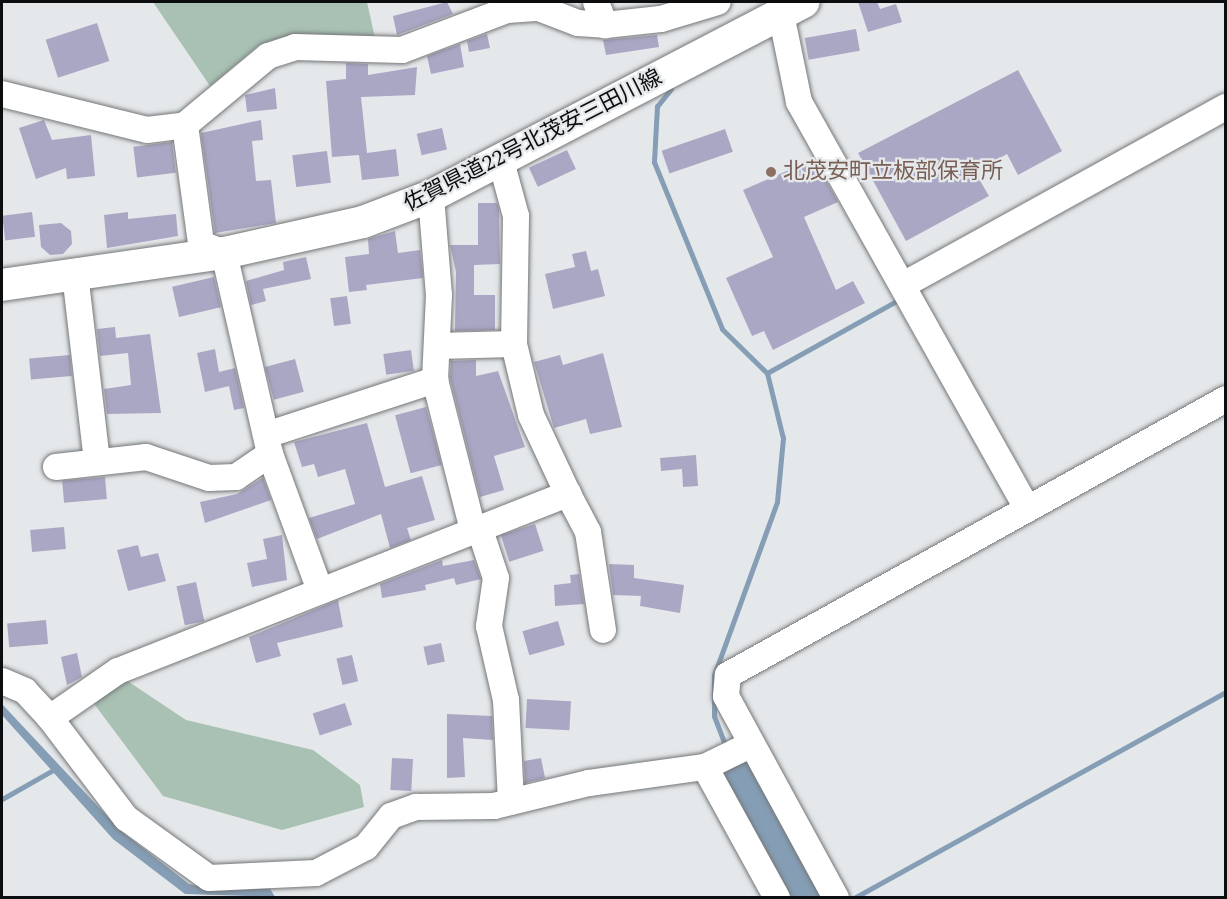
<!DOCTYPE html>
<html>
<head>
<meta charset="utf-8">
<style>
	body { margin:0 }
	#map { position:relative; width:1227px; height:899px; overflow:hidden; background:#e5e8ea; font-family:Spectral,"Noto Sans JP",serif }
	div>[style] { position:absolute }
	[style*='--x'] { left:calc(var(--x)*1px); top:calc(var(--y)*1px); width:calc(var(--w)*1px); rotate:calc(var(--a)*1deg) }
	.green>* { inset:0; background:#a8c1b3 }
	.water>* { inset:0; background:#859eb5; transform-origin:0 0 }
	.stream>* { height:5px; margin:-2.5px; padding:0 2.5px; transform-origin:2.5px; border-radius:2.5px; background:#859eb5 }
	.building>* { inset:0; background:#aaa7c5; transform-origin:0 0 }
	.roads { filter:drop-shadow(0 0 2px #747678) drop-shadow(0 0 2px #747678) }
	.minor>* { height:26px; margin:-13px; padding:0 13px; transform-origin:13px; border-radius:13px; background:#fff }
	.major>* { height:32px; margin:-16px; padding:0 16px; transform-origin:16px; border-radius:16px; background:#fff }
	.dots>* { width:16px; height:16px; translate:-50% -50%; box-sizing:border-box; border:3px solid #e5e8ea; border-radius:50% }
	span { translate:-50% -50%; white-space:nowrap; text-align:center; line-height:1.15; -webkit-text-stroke:4.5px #e5e8ea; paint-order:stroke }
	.street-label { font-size:22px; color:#0c0d0e }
	.education-label { font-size:22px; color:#785e54 }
	.left { translate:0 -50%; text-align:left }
	.frame { position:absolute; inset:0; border:3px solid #0c0d0e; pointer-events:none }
</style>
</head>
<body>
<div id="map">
	<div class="green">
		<div style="clip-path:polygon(153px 2px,367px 2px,375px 38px,259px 45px,210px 86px)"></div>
		<div style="clip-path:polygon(126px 680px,186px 720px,313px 750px,360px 785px,364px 807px,282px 830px,163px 796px,92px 701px)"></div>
	</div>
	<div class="water">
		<div style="clip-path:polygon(2px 704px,121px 831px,189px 884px,221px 891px,266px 882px,275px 897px,185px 894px,113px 839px,2px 715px)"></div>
		<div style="left:747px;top:759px;width:158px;height:28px;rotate:61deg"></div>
	</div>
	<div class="stream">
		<div style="--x:671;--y:89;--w:22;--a:129"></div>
		<div style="--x:657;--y:106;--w:56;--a:93.1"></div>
		<div style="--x:654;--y:162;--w:180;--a:67.8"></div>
		<div style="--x:722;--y:329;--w:63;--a:44.4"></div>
		<div style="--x:767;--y:373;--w:67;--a:76.2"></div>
		<div style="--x:783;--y:438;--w:64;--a:95.4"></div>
		<div style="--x:777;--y:502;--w:184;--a:110"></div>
		<div style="--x:714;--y:675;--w:41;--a:90"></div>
		<div style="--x:714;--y:716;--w:34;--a:69"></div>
		<div style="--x:767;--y:373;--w:154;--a:-29.1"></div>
		<div style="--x:2;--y:799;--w:59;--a:-29.6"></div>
		<div style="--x:854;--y:898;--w:425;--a:-29"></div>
	</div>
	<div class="building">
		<div style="clip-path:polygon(447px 2px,453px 14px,397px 35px,393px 16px)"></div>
		<div style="clip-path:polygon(858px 2px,877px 2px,880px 9px,896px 4px,902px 22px,868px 32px)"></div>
		<div style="left:97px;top:23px;width:40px;height:54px;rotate:72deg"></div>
		<div style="left:856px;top:29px;width:22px;height:52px;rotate:80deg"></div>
		<div style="clip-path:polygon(487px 34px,490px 48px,469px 52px,467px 41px)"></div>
		<div style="clip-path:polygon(657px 35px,659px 47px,606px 55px,603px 40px)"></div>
		<div style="clip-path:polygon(460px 44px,464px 67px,431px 74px,427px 56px)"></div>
		<div style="clip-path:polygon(346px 63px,368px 64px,368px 75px,417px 67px,415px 95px,361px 97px,367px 153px,396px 149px,399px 176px,362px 180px,359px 155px,332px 157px,326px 81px,346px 79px)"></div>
		<div style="clip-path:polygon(1018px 70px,1062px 151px,1018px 175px,1007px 154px,975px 172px,989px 196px,906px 241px,858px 153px)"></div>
		<div style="clip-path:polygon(275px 88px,277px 109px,247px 112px,245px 95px)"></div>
		<div style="clip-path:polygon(44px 120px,52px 140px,91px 135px,95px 176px,67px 179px,66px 168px,36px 179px,19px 128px)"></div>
		<div style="clip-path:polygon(261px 120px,263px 140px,252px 141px,256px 181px,271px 180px,276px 223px,215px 233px,201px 133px)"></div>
		<div style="left:442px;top:128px;width:22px;height:26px;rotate:77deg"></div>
		<div style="left:725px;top:129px;width:24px;height:67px;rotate:71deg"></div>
		<div style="left:172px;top:142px;width:31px;height:39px;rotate:83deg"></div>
		<div style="left:567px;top:150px;width:21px;height:42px;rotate:65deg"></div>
		<div style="left:327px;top:151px;width:32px;height:35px;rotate:83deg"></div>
		<div style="clip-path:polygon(814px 159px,838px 202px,804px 217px,836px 290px,853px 281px,865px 303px,773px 350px,764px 331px,752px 336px,726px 278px,773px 257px,743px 190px)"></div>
		<div style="clip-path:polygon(478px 203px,497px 203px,499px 210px,500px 264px,474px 265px,474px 295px,495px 295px,495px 330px,455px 331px,456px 272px,450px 245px,478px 245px)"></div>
		<div style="left:32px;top:212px;width:25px;height:30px;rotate:83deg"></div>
		<div style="clip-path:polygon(128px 212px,128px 219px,176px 214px,178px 236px,107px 248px,104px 215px)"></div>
		<div style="clip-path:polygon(61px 223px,71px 231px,72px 244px,63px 254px,50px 255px,41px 247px,39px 225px)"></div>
		<div style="clip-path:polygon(395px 231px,398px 253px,420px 250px,423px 278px,366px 285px,367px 290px,349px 292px,345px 257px,369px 254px,368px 239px)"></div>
		<div style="clip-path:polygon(586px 251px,591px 271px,598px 269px,605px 296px,553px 309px,545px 274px,575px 267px,572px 254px)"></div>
		<div style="clip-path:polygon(306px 257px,311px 279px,263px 289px,266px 301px,251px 305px,246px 281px,284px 270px,283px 262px)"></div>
		<div style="left:214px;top:277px;width:31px;height:43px;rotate:77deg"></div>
		<div style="left:347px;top:296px;width:28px;height:17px;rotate:82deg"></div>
		<div style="clip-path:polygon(115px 327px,116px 338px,150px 334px,161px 413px,107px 414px,104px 389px,131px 385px,128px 353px,100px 356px,97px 329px)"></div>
		<div style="clip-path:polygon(215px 349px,219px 372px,235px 368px,244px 408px,234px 410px,229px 386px,205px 392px,197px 353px)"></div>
		<div style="left:411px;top:350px;width:21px;height:28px;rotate:82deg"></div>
		<div style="clip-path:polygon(603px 353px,622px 427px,590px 434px,586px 419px,554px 428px,534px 362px,560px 355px,563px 365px)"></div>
		<div style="left:70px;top:355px;width:21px;height:41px;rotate:85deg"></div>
		<div style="left:295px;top:359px;width:34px;height:31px;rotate:75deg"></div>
		<div style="clip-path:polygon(476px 360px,476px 376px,498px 371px,525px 447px,494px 456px,504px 490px,480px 497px,450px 378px,451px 361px)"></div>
		<div style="left:426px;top:407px;width:60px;height:32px;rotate:75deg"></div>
		<div style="clip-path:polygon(367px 423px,385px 487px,422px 476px,435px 520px,407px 528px,411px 540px,390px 548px,381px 514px,317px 539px,309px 518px,355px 504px,345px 469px,318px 477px,314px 464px,302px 467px,294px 442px)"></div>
		<div style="clip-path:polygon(696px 455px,698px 486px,683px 487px,682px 469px,661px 471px,660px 458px)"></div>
		<div style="left:105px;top:477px;width:22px;height:43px;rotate:85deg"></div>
		<div style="clip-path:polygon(263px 478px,271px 500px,205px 523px,200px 502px,237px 494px)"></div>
		<div style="left:535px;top:524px;width:28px;height:36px;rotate:72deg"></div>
		<div style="left:64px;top:527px;width:22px;height:34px;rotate:85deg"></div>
		<div style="clip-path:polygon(282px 535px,287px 580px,252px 587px,247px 563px,267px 559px,263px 539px)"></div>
		<div style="clip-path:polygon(138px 545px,141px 557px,158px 553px,166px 581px,128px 591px,117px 550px)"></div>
		<div style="clip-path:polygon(442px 560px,443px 566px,474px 560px,481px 579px,456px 585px,454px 578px,425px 585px,426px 590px,382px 598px,380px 584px)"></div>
		<div style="clip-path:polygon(609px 564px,634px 565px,634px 578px,684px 585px,680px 613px,640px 606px,641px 596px,613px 595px)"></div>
		<div style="clip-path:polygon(579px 574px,584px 604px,555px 606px,554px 585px,571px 583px,570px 575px)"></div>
		<div style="left:196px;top:582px;width:40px;height:20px;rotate:78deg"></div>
		<div style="clip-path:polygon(338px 600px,343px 627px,277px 643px,281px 656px,256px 663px,249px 637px)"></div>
		<div style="left:46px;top:620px;width:24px;height:39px;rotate:85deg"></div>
		<div style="left:558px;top:621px;width:25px;height:37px;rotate:74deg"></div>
		<div style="left:441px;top:643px;width:19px;height:18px;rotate:78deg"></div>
		<div style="clip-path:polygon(77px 653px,82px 677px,67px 685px,61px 657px)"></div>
		<div style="left:352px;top:655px;width:27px;height:16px;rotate:77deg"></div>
		<div style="left:527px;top:699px;width:44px;height:29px;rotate:3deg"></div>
		<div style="left:345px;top:703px;width:23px;height:34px;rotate:72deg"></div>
		<div style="clip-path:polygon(447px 714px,492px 716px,493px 740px,463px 738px,465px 777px,447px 778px)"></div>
		<div style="left:392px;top:758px;width:21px;height:32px;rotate:3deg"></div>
		<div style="clip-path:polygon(541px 758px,545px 778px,525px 783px,524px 761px)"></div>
	</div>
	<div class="roads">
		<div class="minor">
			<div style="--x:596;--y:2;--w:25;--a:69"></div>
			<div style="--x:781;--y:14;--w:90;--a:78.4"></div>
			<div style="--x:799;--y:102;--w:464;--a:60.7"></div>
			<div style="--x:2;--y:94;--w:149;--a:13.9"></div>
			<div style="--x:147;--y:130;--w:38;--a:-7"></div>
			<div style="--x:185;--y:125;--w:108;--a:-39.7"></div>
			<div style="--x:268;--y:56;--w:28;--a:-18"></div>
			<div style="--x:295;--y:47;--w:107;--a:1.6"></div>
			<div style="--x:402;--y:50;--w:112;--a:-20.9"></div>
			<div style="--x:507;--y:10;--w:32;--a:-4"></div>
			<div style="--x:539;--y:8;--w:42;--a:21"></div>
			<div style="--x:578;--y:23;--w:27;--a:4"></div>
			<div style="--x:605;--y:25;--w:56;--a:-6.1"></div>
			<div style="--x:661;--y:19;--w:59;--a:-16.6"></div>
			<div style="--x:185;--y:125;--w:120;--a:82.3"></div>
			<div style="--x:201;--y:244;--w:25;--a:21"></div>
			<div style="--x:224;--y:253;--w:206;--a:77.1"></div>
			<div style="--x:270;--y:454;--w:146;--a:69.9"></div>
			<div style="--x:431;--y:196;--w:99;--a:85.4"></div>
			<div style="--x:439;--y:295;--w:85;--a:92.7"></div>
			<div style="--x:435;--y:380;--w:146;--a:75.8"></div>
			<div style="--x:471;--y:522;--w:15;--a:48"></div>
			<div style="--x:481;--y:533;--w:47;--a:71.6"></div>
			<div style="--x:496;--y:578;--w:49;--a:98.3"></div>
			<div style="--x:489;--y:626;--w:76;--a:77.1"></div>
			<div style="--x:506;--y:700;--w:102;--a:87.2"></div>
			<div style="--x:75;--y:274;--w:187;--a:83.3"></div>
			<div style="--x:903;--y:285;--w:369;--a:-28.9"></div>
			<div style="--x:437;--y:346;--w:77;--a:-1.5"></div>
			<div style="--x:269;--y:434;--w:175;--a:-18"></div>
			<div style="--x:56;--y:467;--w:91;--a:-6.3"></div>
			<div style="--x:146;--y:457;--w:66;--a:18.4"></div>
			<div style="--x:209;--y:478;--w:27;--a:-2"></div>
			<div style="--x:236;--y:477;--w:41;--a:-34.1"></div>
			<div style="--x:568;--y:494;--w:43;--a:62.2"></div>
			<div style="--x:588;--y:532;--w:99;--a:81.3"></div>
			<div style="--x:2;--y:681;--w:25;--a:23"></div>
			<div style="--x:25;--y:691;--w:37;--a:47"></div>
			<div style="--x:50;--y:718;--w:126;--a:52.8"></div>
			<div style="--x:126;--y:818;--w:102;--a:35.9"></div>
			<div style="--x:209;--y:878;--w:107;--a:-2.7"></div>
			<div style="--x:316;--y:873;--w:56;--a:-27.5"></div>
			<div style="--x:366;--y:847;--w:40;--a:-51"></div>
			<div style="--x:391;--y:816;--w:27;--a:-20"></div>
			<div style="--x:416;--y:807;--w:78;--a:-0.7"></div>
			<div style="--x:494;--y:806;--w:98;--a:-13.6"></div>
			<div style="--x:589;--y:783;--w:117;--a:-7.9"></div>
			<div style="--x:705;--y:767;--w:50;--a:-26.1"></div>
			<div style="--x:50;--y:718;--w:83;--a:-34.7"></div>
			<div style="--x:118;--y:671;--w:484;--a:-21.5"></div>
			<div style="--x:568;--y:494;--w:87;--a:-115.1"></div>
			<div style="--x:531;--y:415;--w:73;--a:-103.5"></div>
			<div style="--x:514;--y:344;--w:128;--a:-89.1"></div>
			<div style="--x:516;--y:216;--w:57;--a:-105.3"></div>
			<div style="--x:705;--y:767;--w:149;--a:61.2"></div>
			<div style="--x:836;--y:898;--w:230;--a:-118.6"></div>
			<div style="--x:726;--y:696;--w:21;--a:-85"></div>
			<div style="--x:728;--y:675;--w:569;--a:-29"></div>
		</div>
		<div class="major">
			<div style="--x:2;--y:285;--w:224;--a:-8.2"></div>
			<div style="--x:224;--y:253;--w:142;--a:-12.6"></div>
			<div style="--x:363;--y:222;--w:73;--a:-20.9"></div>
			<div style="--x:431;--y:196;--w:420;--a:-27.5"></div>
		</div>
	</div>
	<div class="dots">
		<div style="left:771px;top:172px;background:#8d6e63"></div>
	</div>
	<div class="street-label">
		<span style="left:533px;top:141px;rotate:-27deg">佐賀県道22号北茂安三田川線</span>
	</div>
	<div class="education-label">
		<span class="left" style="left:783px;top:172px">北茂安町立板部保育所</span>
	</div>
	<div class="frame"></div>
</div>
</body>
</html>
